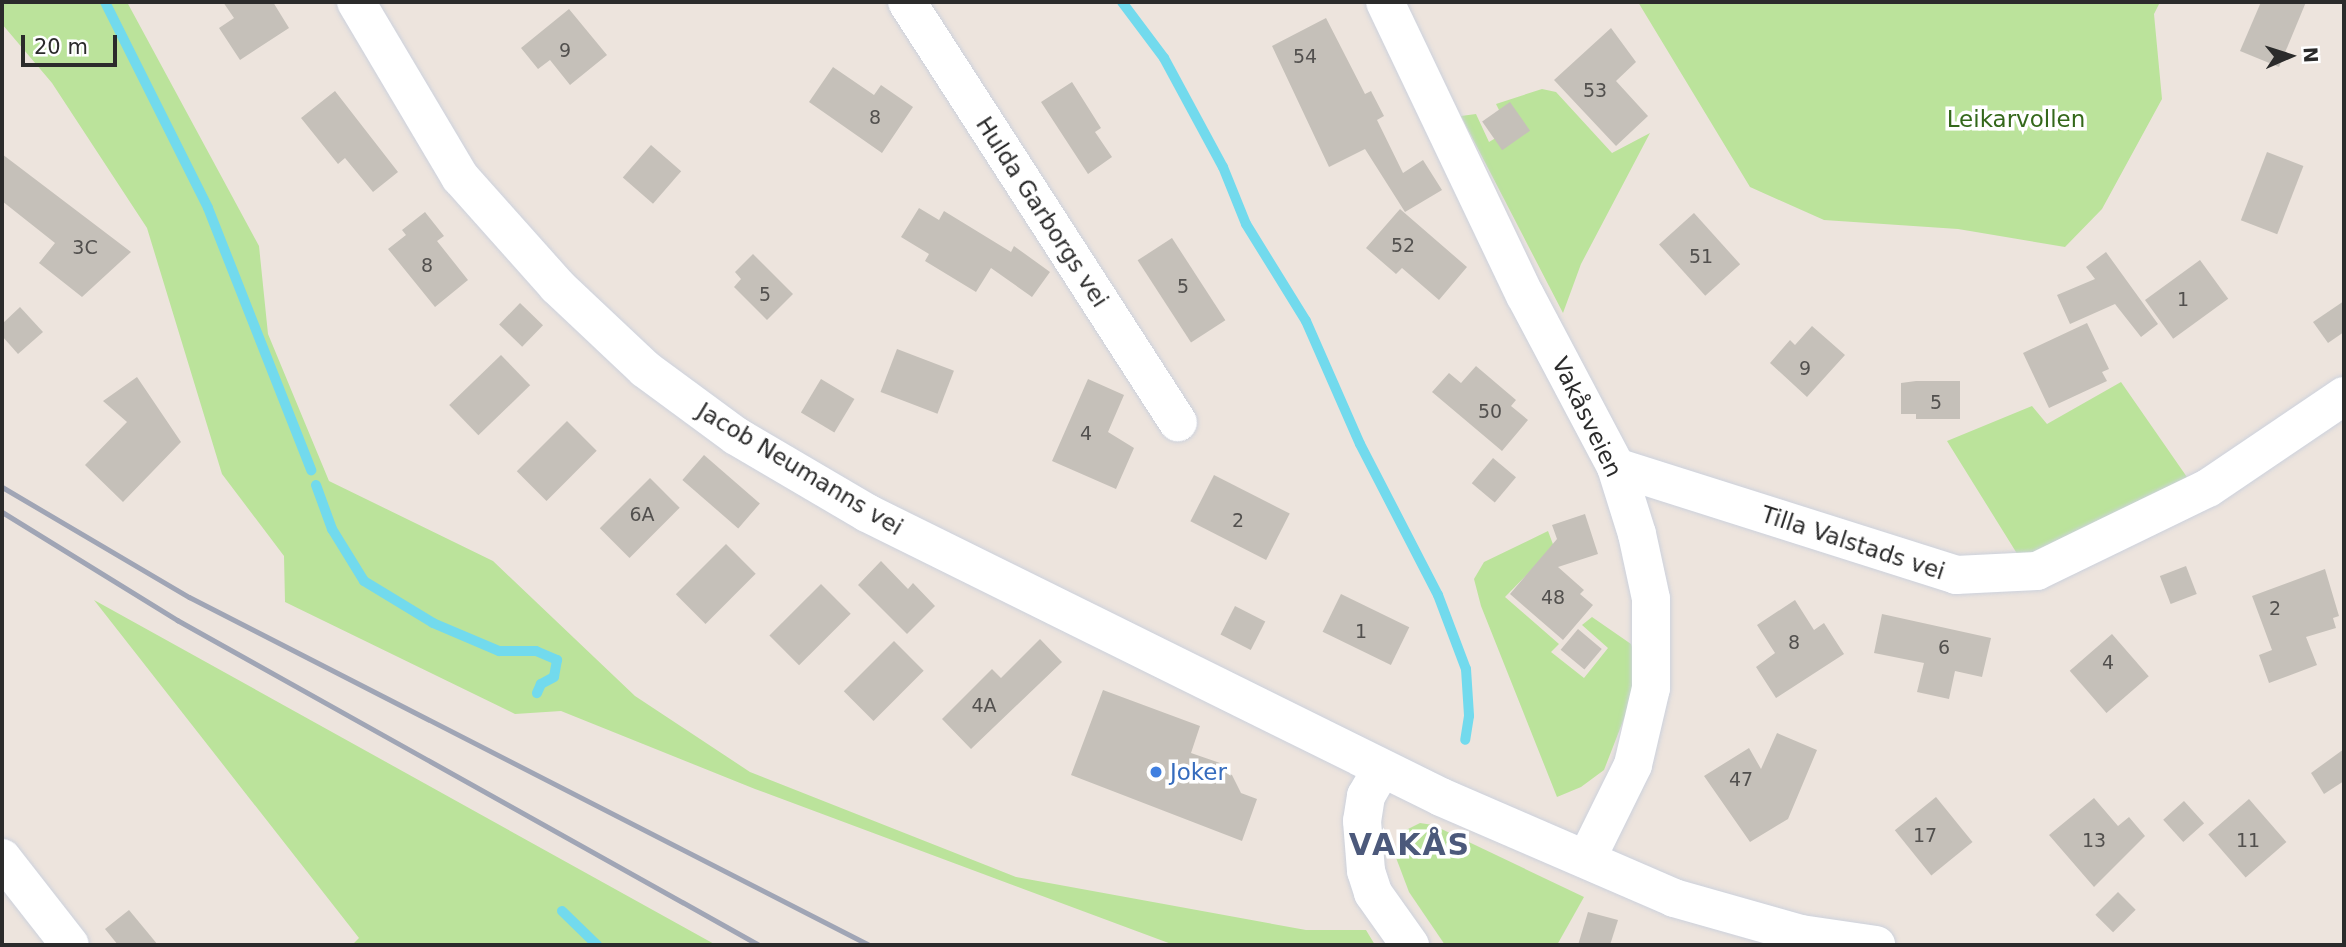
<!DOCTYPE html>
<html>
<head>
<meta charset="utf-8">
<style>
	body { margin:0 }
	#map { position:relative; width:2346px; height:947px; overflow:hidden; background:#ede4dd; font-family:"DejaVu Sans",sans-serif }
	div>[style] { position:absolute }
	[style*='--x'] { left:calc(var(--x)*1px); top:calc(var(--y)*1px); width:calc(var(--w)*1px); rotate:calc(var(--a)*1deg) }
	.green>* { inset:0; background:#bbe39b }
	.stream>* { height:10px; margin:-5px; padding:0 5px; transform-origin:5px; border-radius:5px; background:#72daed }
	.building>* { inset:0; background:#c5c0b9; transform-origin:0 0 }
	.roads { filter:drop-shadow(0 0 2px #ccd1dc) drop-shadow(0 0 2px #ccd1dc) }
	.minor>* { height:38px; margin:-19px; padding:0 19px; transform-origin:19px; border-radius:19px; background:#fff }
	.rail>* { height:5px; margin:-2.5px; padding:0 2.5px; transform-origin:2.5px; border-radius:2.5px; background:#a0a5b5 }
	.dots>* { width:19px; height:19px; translate:-50% -50%; box-sizing:border-box; border:4px solid #fff; border-radius:50% }
	span { translate:-50% -50%; white-space:nowrap; text-align:center; line-height:1.15; -webkit-text-stroke:7px #fff; paint-order:stroke }
	.number-label { font-size:19px; color:#52504e }
	.number-label span { -webkit-text-stroke-width:0 }
	.park-label { font-size:23px; color:#34681b }
	.street-label { font-size:23px; color:#2b2b2b }
	.shop-label { font-size:23px; color:#366cbe }
	.left { translate:0 -50%; text-align:left }
	.district-label { font-size:30px; color:#4c597b; font-weight:700; letter-spacing:2px }
	.frame { position:absolute; inset:0; border:4px solid #2b2b2b; pointer-events:none }
	.north { position:absolute; left:2255px; top:21px; width:70px; height:70px; -webkit-text-stroke:5px #fff; paint-order:stroke; rotate:87deg; font-size:19px; font-weight:700; line-height:28px; text-align:center; color:#2b2b2b }
	.north::after { content:''; display:block; margin:auto; width:24px; height:32px; background:#2b2b2b; clip-path:polygon(50% 0,100% 100%,50% 72%,0 100%) }
	.scale { position:absolute; left:21px; top:35px; width:96px; height:32px; box-sizing:border-box; border:4px solid #2b2b2b; border-top:0; padding-left:9px; font-size:21px; line-height:24px; white-space:nowrap; color:#2b2b2b; -webkit-text-stroke:5px #fff; paint-order:stroke }
</style>
</head>
<body>
<div id="map">
	<div class="green">
		<div style="clip-path:polygon(2px 2px,127px 2px,259px 246px,268px 334px,329px 481px,493px 561px,635px 696px,750px 772px,1016px 877px,1306px 930px,1366px 930px,1375px 945px,1174px 945px,755px 789px,561px 711px,515px 714px,285px 602px,284px 556px,222px 474px,147px 228px,52px 83px,2px 24px)"></div>
		<div style="clip-path:polygon(1638px 2px,2160px 2px,2154px 14px,2162px 99px,2102px 209px,2065px 247px,1958px 229px,1824px 220px,1750px 187px)"></div>
		<div style="clip-path:polygon(1542px 89px,1556px 92px,1612px 153px,1650px 133px,1581px 264px,1563px 313px,1461px 116px,1476px 114px,1489px 142px,1509px 130px,1496px 104px)"></div>
		<div style="clip-path:polygon(2121px 382px,2189px 480px,2021px 560px,1947px 441px,2032px 406px,2047px 424px)"></div>
		<div style="clip-path:polygon(1548px 531px,1554px 547px,1505px 597px,1559px 644px,1551px 652px,1584px 678px,1608px 648px,1582px 625px,1592px 617px,1631px 644px,1637px 662px,1632px 698px,1604px 770px,1581px 787px,1557px 797px,1481px 606px,1474px 579px,1484px 562px)"></div>
		<div style="clip-path:polygon(94px 600px,716px 945px,352px 945px,359px 938px)"></div>
		<div style="clip-path:polygon(1420px 823px,1433px 825px,1584px 897px,1557px 945px,1445px 945px,1409px 892px,1395px 855px,1400px 833px)"></div>
	</div>
	<div class="stream">
		<div style="--x:105;--y:2;--w:230;--a:63.4"></div>
		<div style="--x:208;--y:208;--w:282;--a:68.5"></div>
		<div style="--x:1122;--y:2;--w:70;--a:53.1"></div>
		<div style="--x:1164;--y:58;--w:124;--a:61.6"></div>
		<div style="--x:1223;--y:167;--w:61;--a:68"></div>
		<div style="--x:1246;--y:224;--w:114;--a:58.3"></div>
		<div style="--x:1306;--y:321;--w:134;--a:66.3"></div>
		<div style="--x:1360;--y:444;--w:170;--a:62.7"></div>
		<div style="--x:1438;--y:595;--w:79;--a:69.3"></div>
		<div style="--x:1466;--y:669;--w:47;--a:86.3"></div>
		<div style="--x:1469;--y:716;--w:24;--a:99"></div>
		<div style="--x:316;--y:485;--w:47;--a:70"></div>
		<div style="--x:332;--y:529;--w:61;--a:58.4"></div>
		<div style="--x:364;--y:581;--w:81;--a:31.3"></div>
		<div style="--x:433;--y:623;--w:72;--a:23"></div>
		<div style="--x:499;--y:651;--w:37;--a:0"></div>
		<div style="--x:536;--y:651;--w:23;--a:23"></div>
		<div style="--x:557;--y:660;--w:17;--a:100"></div>
		<div style="--x:554;--y:677;--w:15;--a:152"></div>
		<div style="--x:541;--y:684;--w:10;--a:114"></div>
		<div style="--x:562;--y:911;--w:49;--a:44.2"></div>
	</div>
	<div class="building">
		<div style="clip-path:polygon(223px 2px,273px 2px,289px 28px,240px 60px,219px 28px,234px 18px)"></div>
		<div style="clip-path:polygon(2261px 2px,2306px 2px,2279px 67px,2240px 51px)"></div>
		<div style="clip-path:polygon(569px 9px,607px 55px,570px 85px,550px 60px,538px 69px,521px 48px)"></div>
		<div style="clip-path:polygon(1326px 18px,1365px 94px,1371px 91px,1384px 116px,1377px 120px,1403px 173px,1423px 160px,1442px 190px,1405px 212px,1365px 149px,1329px 167px,1272px 46px)"></div>
		<div style="clip-path:polygon(1611px 28px,1636px 62px,1616px 81px,1648px 116px,1616px 146px,1554px 80px)"></div>
		<div style="clip-path:polygon(833px 67px,874px 95px,881px 85px,913px 107px,882px 153px,809px 102px)"></div>
		<div style="clip-path:polygon(1072px 82px,1101px 128px,1095px 132px,1112px 157px,1088px 174px,1041px 102px)"></div>
		<div style="clip-path:polygon(335px 91px,398px 172px,373px 192px,345px 158px,338px 164px,301px 118px)"></div>
		<div style="left:1510px;top:102px;width:35px;height:34px;rotate:55deg"></div>
		<div style="left:651px;top:145px;width:40px;height:43px;rotate:41deg"></div>
		<div style="left:2267px;top:152px;width:39px;height:73px;rotate:21deg"></div>
		<div style="clip-path:polygon(2px 154px,131px 252px,82px 297px,39px 263px,55px 243px,2px 201px)"></div>
		<div style="clip-path:polygon(919px 208px,939px 220px,944px 211px,1011px 252px,1014px 246px,1050px 272px,1032px 297px,991px 268px,976px 292px,925px 261px,929px 254px,901px 237px)"></div>
		<div style="clip-path:polygon(1400px 209px,1467px 267px,1439px 300px,1402px 268px,1396px 274px,1366px 248px)"></div>
		<div style="clip-path:polygon(425px 212px,444px 236px,437px 241px,468px 280px,435px 307px,388px 249px,406px 235px,402px 230px)"></div>
		<div style="left:1694px;top:213px;width:69px;height:47px;rotate:48deg"></div>
		<div style="left:1172px;top:238px;width:98px;height:41px;rotate:57deg"></div>
		<div style="clip-path:polygon(2106px 252px,2158px 324px,2141px 337px,2115px 304px,2070px 324px,2057px 295px,2095px 279px,2086px 267px)"></div>
		<div style="clip-path:polygon(753px 254px,793px 294px,767px 320px,734px 287px,741px 279px,735px 272px)"></div>
		<div style="left:2200px;top:260px;width:48px;height:68px;rotate:54deg"></div>
		<div style="clip-path:polygon(2344px 301px,2344px 332px,2328px 343px,2313px 322px)"></div>
		<div style="left:520px;top:303px;width:32px;height:30px;rotate:44deg"></div>
		<div style="clip-path:polygon(20px 307px,43px 332px,18px 354px,2px 336px,2px 324px)"></div>
		<div style="clip-path:polygon(2087px 323px,2109px 369px,2102px 372px,2107px 381px,2049px 408px,2023px 353px)"></div>
		<div style="clip-path:polygon(1812px 326px,1845px 355px,1807px 397px,1770px 363px,1790px 340px,1795px 345px)"></div>
		<div style="left:897px;top:349px;width:61px;height:46px;rotate:21deg"></div>
		<div style="left:501px;top:355px;width:42px;height:72px;rotate:46deg"></div>
		<div style="clip-path:polygon(1476px 366px,1516px 400px,1511px 406px,1528px 420px,1502px 451px,1432px 392px,1449px 373px,1461px 383px)"></div>
		<div style="clip-path:polygon(137px 377px,181px 442px,123px 502px,85px 465px,127px 422px,103px 401px)"></div>
		<div style="left:821px;top:379px;width:39px;height:39px;rotate:31deg"></div>
		<div style="clip-path:polygon(1088px 379px,1124px 395px,1108px 432px,1134px 448px,1116px 489px,1052px 461px)"></div>
		<div style="clip-path:polygon(1916px 381px,1960px 381px,1960px 419px,1916px 419px,1916px 414px,1901px 414px,1901px 383px)"></div>
		<div style="left:567px;top:421px;width:42px;height:71px;rotate:45deg"></div>
		<div style="left:704px;top:455px;width:74px;height:33px;rotate:41deg"></div>
		<div style="left:1493px;top:458px;width:30px;height:33px;rotate:40deg"></div>
		<div style="left:1214px;top:475px;width:85px;height:52px;rotate:27deg"></div>
		<div style="left:650px;top:478px;width:42px;height:71px;rotate:45deg"></div>
		<div style="clip-path:polygon(1585px 514px,1598px 554px,1558px 567px,1584px 590px,1580px 594px,1593px 605px,1563px 640px,1510px 594px,1557px 539px,1552px 525px)"></div>
		<div style="left:726px;top:544px;width:42px;height:71px;rotate:45deg"></div>
		<div style="clip-path:polygon(881px 561px,908px 589px,913px 583px,935px 606px,907px 634px,858px 585px)"></div>
		<div style="left:2186px;top:566px;width:30px;height:28px;rotate:69deg"></div>
		<div style="clip-path:polygon(2325px 569px,2339px 616px,2333px 618px,2336px 628px,2306px 637px,2317px 665px,2269px 683px,2259px 655px,2272px 650px,2252px 596px)"></div>
		<div style="left:821px;top:584px;width:42px;height:73px;rotate:45deg"></div>
		<div style="left:1341px;top:594px;width:76px;height:42px;rotate:26deg"></div>
		<div style="clip-path:polygon(1795px 600px,1814px 630px,1824px 623px,1844px 654px,1776px 698px,1756px 667px,1775px 653px,1757px 625px)"></div>
		<div style="left:1235px;top:606px;width:34px;height:32px;rotate:27deg"></div>
		<div style="clip-path:polygon(1882px 614px,1991px 638px,1982px 677px,1955px 671px,1949px 699px,1917px 692px,1924px 663px,1874px 653px)"></div>
		<div style="left:1578px;top:629px;width:31px;height:27px;rotate:40deg"></div>
		<div style="left:2112px;top:634px;width:56px;height:56px;rotate:49deg"></div>
		<div style="clip-path:polygon(1040px 639px,1062px 662px,971px 749px,942px 719px,992px 669px,1001px 678px)"></div>
		<div style="left:894px;top:641px;width:42px;height:71px;rotate:45deg"></div>
		<div style="clip-path:polygon(1103px 690px,1200px 726px,1191px 753px,1220px 763px,1218px 769px,1232px 775px,1241px 793px,1257px 799px,1242px 841px,1071px 775px)"></div>
		<div style="clip-path:polygon(1777px 733px,1817px 750px,1788px 819px,1750px 842px,1704px 776px,1749px 748px,1761px 769px)"></div>
		<div style="clip-path:polygon(2344px 749px,2344px 781px,2324px 794px,2311px 773px)"></div>
		<div style="left:1936px;top:797px;width:58px;height:53px;rotate:51deg"></div>
		<div style="clip-path:polygon(2094px 798px,2118px 826px,2129px 817px,2145px 836px,2094px 887px,2049px 835px)"></div>
		<div style="left:2249px;top:799px;width:57px;height:54px;rotate:49deg"></div>
		<div style="left:2184px;top:801px;width:30px;height:28px;rotate:48deg"></div>
		<div style="left:2118px;top:892px;width:25px;height:32px;rotate:45deg"></div>
		<div style="clip-path:polygon(129px 910px,158px 945px,118px 945px,105px 929px)"></div>
		<div style="clip-path:polygon(1588px 912px,1618px 920px,1610px 945px,1578px 945px)"></div>
	</div>
	<div class="roads">
		<div class="minor">
			<div style="--x:356;--y:2;--w:204;--a:59.3"></div>
			<div style="--x:460;--y:177;--w:146;--a:48.3"></div>
			<div style="--x:557;--y:286;--w:121;--a:43.3"></div>
			<div style="--x:645;--y:369;--w:113;--a:36.4"></div>
			<div style="--x:736;--y:436;--w:152;--a:30.4"></div>
			<div style="--x:867;--y:513;--w:640;--a:26.32"></div>
			<div style="--x:1441;--y:797;--w:254;--a:23.4"></div>
			<div style="--x:1674;--y:898;--w:132;--a:15.8"></div>
			<div style="--x:1801;--y:934;--w:76;--a:8.3"></div>
			<div style="--x:907;--y:2;--w:500;--a:57.2"></div>
			<div style="--x:1385;--y:2;--w:325;--a:64.5"></div>
			<div style="--x:1525;--y:295;--w:195;--a:62.1"></div>
			<div style="--x:1616;--y:467;--w:70;--a:72.6"></div>
			<div style="--x:1637;--y:534;--w:66;--a:77.8"></div>
			<div style="--x:1651;--y:599;--w:89;--a:90"></div>
			<div style="--x:1651;--y:688;--w:79;--a:103.2"></div>
			<div style="--x:1633;--y:765;--w:104;--a:116.3"></div>
			<div style="--x:1616;--y:467;--w:357;--a:17.6"></div>
			<div style="--x:1956;--y:575;--w:81;--a:-2.8"></div>
			<div style="--x:2037;--y:571;--w:190;--a:-25.9"></div>
			<div style="--x:2208;--y:488;--w:164;--a:-34.1"></div>
			<div style="--x:1381;--y:770;--w:30;--a:120"></div>
			<div style="--x:1366;--y:796;--w:25;--a:99"></div>
			<div style="--x:1362;--y:821;--w:50;--a:85.4"></div>
			<div style="--x:1366;--y:871;--w:23;--a:72"></div>
			<div style="--x:1373;--y:893;--w:64;--a:54.6"></div>
			<div style="--x:2;--y:858;--w:110;--a:52"></div>
		</div>
	</div>
	<div class="rail">
		<div style="--x:2;--y:487;--w:217;--a:30.5"></div>
		<div style="--x:189;--y:597;--w:764;--a:27.1"></div>
		<div style="--x:2;--y:512;--w:206;--a:31.7"></div>
		<div style="--x:177;--y:620;--w:667;--a:29.18"></div>
	</div>
	<div class="dots">
		<div style="left:1156px;top:772px;background:#3f7fe0"></div>
	</div>
	<div class="number-label">
		<span style="left:565px;top:51px">9</span>
		<span style="left:1305px;top:57px">54</span>
		<span style="left:1595px;top:91px">53</span>
		<span style="left:875px;top:118px">8</span>
		<span style="left:1403px;top:246px">52</span>
		<span style="left:85px;top:248px">3C</span>
		<span style="left:1701px;top:257px">51</span>
		<span style="left:427px;top:266px">8</span>
		<span style="left:1183px;top:287px">5</span>
		<span style="left:765px;top:295px">5</span>
		<span style="left:2183px;top:300px">1</span>
		<span style="left:1805px;top:369px">9</span>
		<span style="left:1936px;top:403px">5</span>
		<span style="left:1490px;top:412px">50</span>
		<span style="left:1086px;top:434px">4</span>
		<span style="left:642px;top:515px">6A</span>
		<span style="left:1238px;top:521px">2</span>
		<span style="left:1553px;top:598px">48</span>
		<span style="left:2275px;top:609px">2</span>
		<span style="left:1361px;top:632px">1</span>
		<span style="left:1794px;top:643px">8</span>
		<span style="left:1944px;top:648px">6</span>
		<span style="left:2108px;top:663px">4</span>
		<span style="left:984px;top:706px">4A</span>
		<span style="left:1741px;top:780px">47</span>
		<span style="left:1925px;top:836px">17</span>
		<span style="left:2094px;top:841px">13</span>
		<span style="left:2248px;top:841px">11</span>
	</div>
	<div class="park-label">
		<span style="left:2016px;top:119px">Leikarvollen</span>
	</div>
	<div class="street-label">
		<span style="left:1042px;top:212px;rotate:57deg">Hulda Garborgs vei</span>
		<span style="left:1587px;top:417px;rotate:64deg">Vakåsveien</span>
		<span style="left:800px;top:469px;rotate:31deg">Jacob Neumanns vei</span>
		<span style="left:1853px;top:543px;rotate:18deg">Tilla Valstads vei</span>
	</div>
	<div class="shop-label">
		<span class="left" style="left:1170px;top:772px">Joker</span>
	</div>
	<div class="district-label">
		<span style="left:1410px;top:845px">VAKÅS</span>
	</div>
	<div class="frame"></div>
	<div class="north">N</div>
	<div class="scale">20 m</div>
</div>
</body>
</html>
